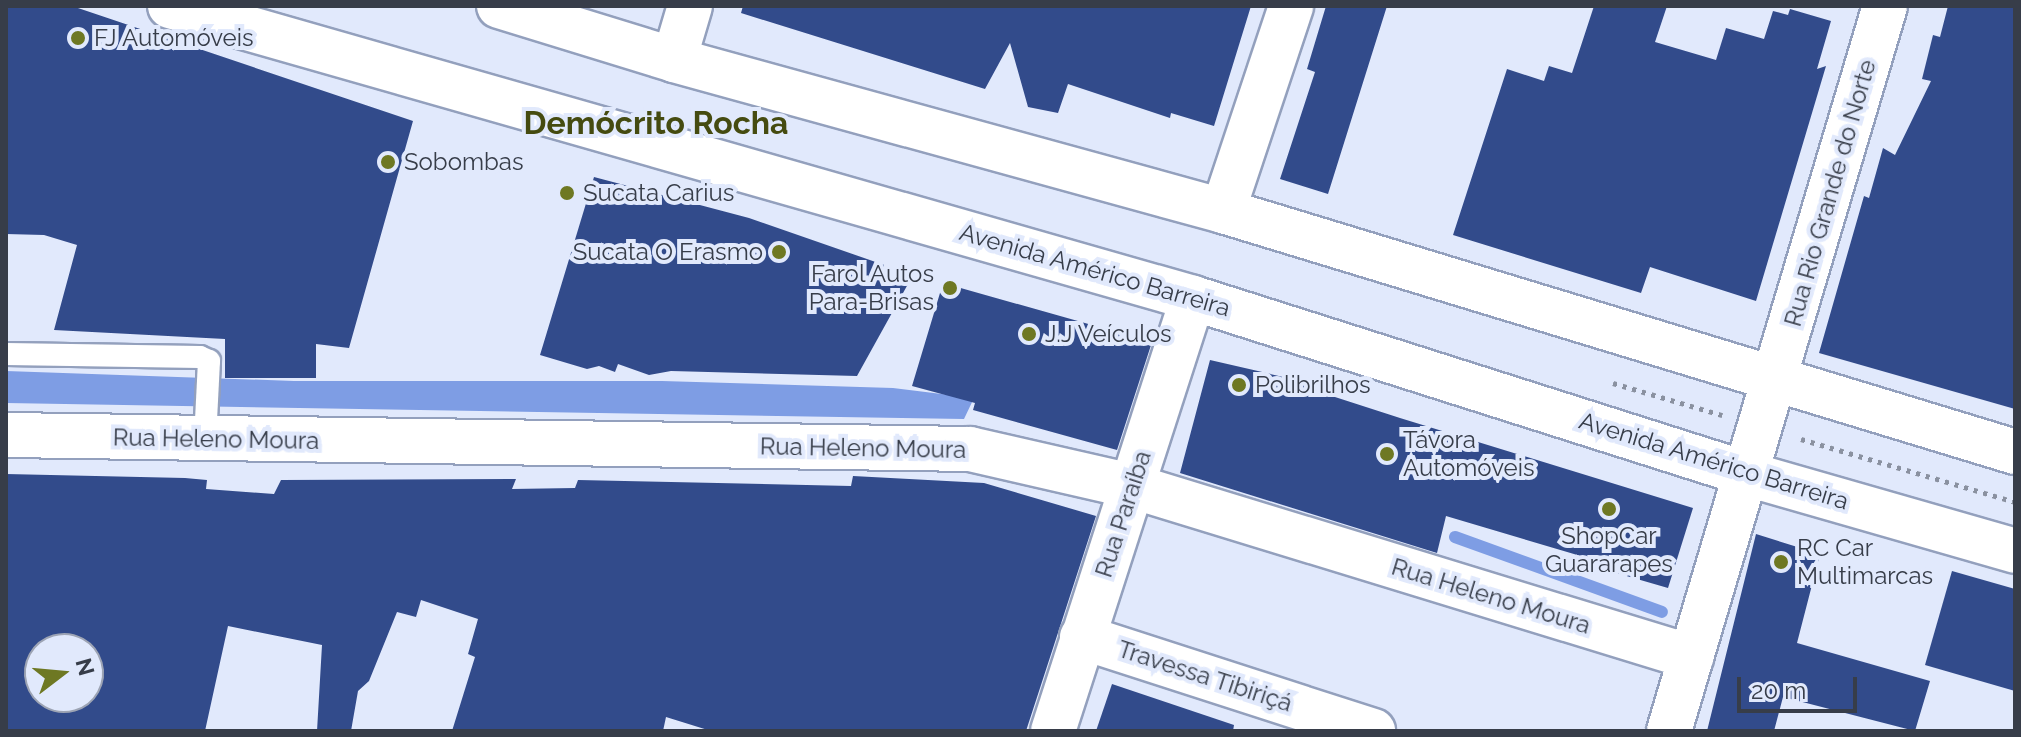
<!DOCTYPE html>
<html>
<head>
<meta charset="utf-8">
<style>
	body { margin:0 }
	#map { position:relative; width:2021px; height:737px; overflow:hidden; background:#e1e9fc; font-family:Raleway,sans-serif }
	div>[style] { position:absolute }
	.water>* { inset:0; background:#7e9de4 }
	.stream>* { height:12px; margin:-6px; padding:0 6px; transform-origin:6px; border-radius:6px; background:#7e9de4 }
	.building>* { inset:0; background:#324b8b }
	.path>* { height:5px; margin-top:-2.5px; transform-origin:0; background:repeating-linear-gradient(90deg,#8a91a0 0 4px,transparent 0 10px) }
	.roads { filter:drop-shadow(2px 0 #93a0bd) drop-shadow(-2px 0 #93a0bd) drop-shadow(0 2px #93a0bd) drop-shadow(0 -2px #93a0bd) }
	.lane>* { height:22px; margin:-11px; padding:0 11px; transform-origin:11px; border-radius:11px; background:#fff }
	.street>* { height:44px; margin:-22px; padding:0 22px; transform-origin:22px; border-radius:22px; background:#fff }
	.secondary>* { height:44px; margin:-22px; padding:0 22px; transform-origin:22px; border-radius:22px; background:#fff }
	.primary>* { height:44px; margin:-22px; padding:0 22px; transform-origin:22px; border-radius:22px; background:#fff }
	.dots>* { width:22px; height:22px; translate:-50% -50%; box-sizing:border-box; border:4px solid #e1e9fc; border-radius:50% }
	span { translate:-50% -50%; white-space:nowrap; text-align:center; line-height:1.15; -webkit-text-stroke:8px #e1e9fc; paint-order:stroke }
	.poi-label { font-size:24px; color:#373d49 }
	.left { translate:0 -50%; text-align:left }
	.right { translate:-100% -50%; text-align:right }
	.street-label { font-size:24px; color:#373d49 }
	.district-label { font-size:32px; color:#454b10; font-weight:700 }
	.frame { position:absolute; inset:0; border:8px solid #373d49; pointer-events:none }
	.north { position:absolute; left:24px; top:633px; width:80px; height:80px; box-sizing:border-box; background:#e1e9fc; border:2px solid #9da4b4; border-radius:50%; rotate:74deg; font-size:22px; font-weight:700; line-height:32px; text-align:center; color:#373d49 }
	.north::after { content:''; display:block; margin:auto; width:28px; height:36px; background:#6e7823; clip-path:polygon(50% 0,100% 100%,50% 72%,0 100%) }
	.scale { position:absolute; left:1737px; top:677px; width:120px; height:36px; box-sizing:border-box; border:4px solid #373d49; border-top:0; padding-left:10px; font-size:24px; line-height:28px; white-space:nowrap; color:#373d49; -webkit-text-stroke:6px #e1e9fc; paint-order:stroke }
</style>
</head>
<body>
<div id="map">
	<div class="water">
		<i style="clip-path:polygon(6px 371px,294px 381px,662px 381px,893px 388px,974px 398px,964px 419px,6px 403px)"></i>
	</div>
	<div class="stream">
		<i style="left:1455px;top:537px;width:220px;rotate:19.9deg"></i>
	</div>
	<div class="building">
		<i style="clip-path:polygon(6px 6px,72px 6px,413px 121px,349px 348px,316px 344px,316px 378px,225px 378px,225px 339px,54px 330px,77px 245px,44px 235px,6px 234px)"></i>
		<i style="clip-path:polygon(743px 6px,1251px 6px,1214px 126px,1171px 113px,1170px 118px,1068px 84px,1058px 113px,1028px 107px,1010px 43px,985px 89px,741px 13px)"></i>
		<i style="clip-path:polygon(1326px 6px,1387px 6px,1328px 194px,1280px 179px,1315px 72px,1307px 69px)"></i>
		<i style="clip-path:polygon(1594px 6px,1667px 6px,1655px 42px,1716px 60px,1726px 28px,1764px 39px,1773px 11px,1788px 15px,1790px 9px,1831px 21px,1817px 69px,1826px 66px,1756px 301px,1650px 267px,1641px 293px,1453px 235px,1507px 69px,1544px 81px,1549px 66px,1572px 73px)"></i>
		<i style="clip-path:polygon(1948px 6px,2015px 6px,2015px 409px,1819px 353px,1864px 196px,1869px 198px,1883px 148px,1895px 155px,1931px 81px,1922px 79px,1933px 35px,1940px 37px)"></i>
		<i style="clip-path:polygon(594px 177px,749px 218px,913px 275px,857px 376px,671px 371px,649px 375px,618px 364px,615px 372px,599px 366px,587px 369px,540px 355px)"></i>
		<i style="clip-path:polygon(943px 283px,1152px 342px,1117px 450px,973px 410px,975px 403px,912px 386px)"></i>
		<i style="clip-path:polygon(1210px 360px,1305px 382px,1304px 387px,1400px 418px,1693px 508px,1668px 588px,1599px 568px,1601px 562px,1446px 516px,1437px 553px,1180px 473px)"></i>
		<i style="clip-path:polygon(evenodd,6px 474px,185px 478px,207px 480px,206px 489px,274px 494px,281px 480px,516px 479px,512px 489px,575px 488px,578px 480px,851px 486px,853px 476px,984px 483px,1096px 516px,1026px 731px,711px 731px,666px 717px,663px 731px,452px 731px,475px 657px,468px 654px,478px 619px,421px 600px,416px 617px,397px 612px,369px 681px,358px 691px,351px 731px,317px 731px,322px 645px,228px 626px,205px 731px,6px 731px,6px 474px,40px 649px,88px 649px,88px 697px,40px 697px,40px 649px)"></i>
		<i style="clip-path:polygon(1756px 534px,1820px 554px,1797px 643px,1930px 681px,1915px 731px,1783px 697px,1774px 731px,1707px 731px)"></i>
		<i style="clip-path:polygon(1952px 571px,2015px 589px,2015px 691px,1925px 665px)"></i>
		<i style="clip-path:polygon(1112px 684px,1234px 725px,1233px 731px,1096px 731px)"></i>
	</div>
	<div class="path">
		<i style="left:1613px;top:383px;width:114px;rotate:16.4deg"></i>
		<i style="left:1801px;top:439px;width:223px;rotate:16.4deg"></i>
	</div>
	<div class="roads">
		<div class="lane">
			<i style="left:6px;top:354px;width:194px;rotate:0.9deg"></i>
			<i style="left:200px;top:357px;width:10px;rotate:24deg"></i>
			<i style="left:209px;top:361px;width:78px;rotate:92.9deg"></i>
		</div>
		<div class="street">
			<i style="left:1223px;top:211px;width:216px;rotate:-71.6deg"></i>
			<i style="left:6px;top:435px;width:964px;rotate:0.83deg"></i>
			<i style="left:970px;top:449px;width:166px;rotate:12.9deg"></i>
			<i style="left:1132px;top:486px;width:585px;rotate:17.01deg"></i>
			<i style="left:1082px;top:637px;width:306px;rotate:17.9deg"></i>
			<i style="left:1053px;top:731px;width:455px;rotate:-72.1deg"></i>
			<i style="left:1669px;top:731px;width:756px;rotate:-73.41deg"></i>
		</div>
		<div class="secondary">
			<i style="left:674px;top:60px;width:56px;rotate:-73.5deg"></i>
		</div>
		<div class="primary">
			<i style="left:170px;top:6px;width:1064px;rotate:15.93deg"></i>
			<i style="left:1193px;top:298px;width:581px;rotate:17.62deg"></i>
			<i style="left:1747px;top:474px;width:279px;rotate:16deg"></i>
			<i style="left:499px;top:6px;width:183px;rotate:17.1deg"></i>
			<i style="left:674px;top:60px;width:569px;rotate:15.38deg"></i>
			<i style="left:1223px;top:211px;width:828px;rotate:16.92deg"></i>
		</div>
	</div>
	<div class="dots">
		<i style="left:78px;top:38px;background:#6e7823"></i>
		<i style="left:388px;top:162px;background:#6e7823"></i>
		<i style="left:567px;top:193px;background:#6e7823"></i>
		<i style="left:779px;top:252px;background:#6e7823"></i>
		<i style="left:950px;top:288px;background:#6e7823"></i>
		<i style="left:1029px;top:334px;background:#6e7823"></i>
		<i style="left:1239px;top:385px;background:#6e7823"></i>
		<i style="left:1387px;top:454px;background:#6e7823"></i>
		<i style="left:1609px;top:509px;background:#6e7823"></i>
		<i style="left:1781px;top:562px;background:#6e7823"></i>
	</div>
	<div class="poi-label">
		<span class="left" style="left:94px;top:38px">FJ Automóveis</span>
		<span class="left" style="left:404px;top:162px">Sobombas</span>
		<span class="left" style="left:583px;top:193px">Sucata Carius</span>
		<span class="right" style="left:763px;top:252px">Sucata O Erasmo</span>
		<span class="right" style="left:934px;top:288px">Farol Autos<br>Para-Brisas</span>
		<span class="left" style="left:1045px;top:334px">J.J Veículos</span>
		<span class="left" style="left:1255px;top:385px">Polibrilhos</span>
		<span class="left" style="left:1403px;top:454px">Távora<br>Automóveis</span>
		<span style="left:1609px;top:550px">ShopCar<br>Guararapes</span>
		<span class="left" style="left:1797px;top:562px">RC Car<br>Multimarcas</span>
	</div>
	<div class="street-label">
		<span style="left:1830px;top:193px;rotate:-74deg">Rua Rio Grande do Norte</span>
		<span style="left:1095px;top:270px;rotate:16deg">Avenida Américo Barreira</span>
		<span style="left:216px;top:439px;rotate:1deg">Rua Heleno Moura</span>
		<span style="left:863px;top:448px;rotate:1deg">Rua Heleno Moura</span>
		<span style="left:1714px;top:461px;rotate:17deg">Avenida Américo Barreira</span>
		<span style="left:1123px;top:514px;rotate:-72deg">Rua Paraíba</span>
		<span style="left:1491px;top:596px;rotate:17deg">Rua Heleno Moura</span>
		<span style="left:1205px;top:676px;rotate:18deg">Travessa Tibiriçá</span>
	</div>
	<div class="district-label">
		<span style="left:656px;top:123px">Demócrito Rocha</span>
	</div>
	<div class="frame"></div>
	<div class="north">N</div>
	<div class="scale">20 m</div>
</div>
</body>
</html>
